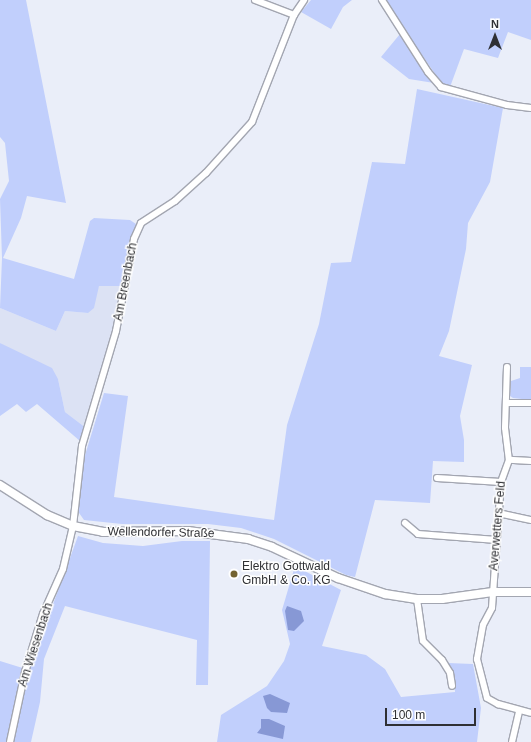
<!DOCTYPE html>
<html>
<head>
<meta charset="utf-8">
<style>
	body { margin:0 }
	#map { position:relative; width:531px; height:742px; overflow:hidden; background:#eaeef9; font-family:Helvetica,sans-serif }
	div>[style] { position:absolute }
	.built>* { inset:0; background:#dce2f4 }
	.green>* { inset:0; background:#c1cffc }
	.water>* { inset:0; background:#8798d5 }
	.roads { filter:drop-shadow(1px 0 #a3a6b1) drop-shadow(-1px 0 #a3a6b1) drop-shadow(0 1px #a3a6b1) drop-shadow(0 -1px #a3a6b1) }
	.street>* { height:6px; margin:-3px; padding:0 3px; transform-origin:3px; border-radius:3px; background:#fff }
	.secondary>* { height:8px; margin:-4px; padding:0 4px; transform-origin:4px; border-radius:4px; background:#fff }
	.dots>* { width:11px; height:11px; translate:-50% -50%; box-sizing:border-box; border:2px solid #fff; border-radius:50% }
	span { translate:-50% -50%; white-space:nowrap; text-align:center; line-height:1.15; -webkit-text-stroke:3px #fff; paint-order:stroke }
	.street-label { font-size:12px; color:#2f3034 }
	.poi-label { font-size:12px; color:#2f3034 }
	.left { translate:0 -50%; text-align:left }
	.north { position:absolute; left:475px; top:16px; width:40px; height:40px; -webkit-text-stroke:3px #fff; paint-order:stroke; rotate:0deg; font-size:11px; font-weight:700; line-height:16px; text-align:center; color:#2f3034 }
	.north::after { content:''; display:block; margin:auto; width:14px; height:18px; background:#2f3034; clip-path:polygon(50% 0,100% 100%,50% 72%,0 100%) }
	.scale { position:absolute; left:385px; top:708px; width:91px; height:18px; box-sizing:border-box; border:2px solid #2f3034; border-top:0; padding-left:5px; font-size:12px; line-height:14px; white-space:nowrap; color:#2f3034; -webkit-text-stroke:3px #fff; paint-order:stroke }
</style>
</head>
<body>
<div id="map">
	<div class="built">
		<i style="clip-path:polygon(99px 286px,123px 286px,112px 341px,86px 428px,65px 412px,58px 379px,0 343px,0 308px,56px 331px,65px 311px,88px 313px)"></i>
	</div>
	<div class="green">
		<i style="clip-path:polygon(0 0,26px 0,66px 203px,27px 196px,21px 218px,3px 258px,74px 279px,90px 221px,94px 218px,130px 220px,136px 224px,123px 286px,99px 286px,94px 308px,88px 313px,65px 311px,56px 331px,0 308px,2px 258px,0 199px,9px 181px,5px 143px,0 137px)"></i>
		<i style="clip-path:polygon(311px 0,352px 0,343px 7px,331px 29px,301px 12px)"></i>
		<i style="clip-path:polygon(384px 0,531px 0,531px 40px,508px 32px,498px 58px,464px 49px,450px 87px,442px 84px)"></i>
		<i style="clip-path:polygon(400px 34px,425px 73px,434px 83px,409px 79px,381px 57px)"></i>
		<i style="clip-path:polygon(417px 89px,503px 108px,490px 182px,468px 223px,466px 249px,449px 331px,439px 356px,472px 365px,460px 416px,464px 440px,464px 462px,433px 461px,430px 503px,375px 500px,355px 577px,346px 575px,274px 539px,241px 528px,208px 524px,122px 524px,84px 520px,77px 510px,82px 465px,104px 393px,128px 396px,114px 497px,274px 520px,287px 425px,319px 324px,331px 263px,351px 262px,372px 162px,405px 164px)"></i>
		<i style="clip-path:polygon(0 343px,52px 368px,58px 379px,65px 412px,86px 428px,80px 441px,37px 404px,26px 412px,17px 404px,0 416px)"></i>
		<i style="clip-path:polygon(520px 367px,531px 367px,531px 400px,513px 398px,510px 396px,511px 381px,520px 378px)"></i>
		<i style="clip-path:polygon(78px 536px,103px 543px,143px 546px,182px 541px,210px 541px,208px 685px,196px 685px,197px 640px,65px 606px,44px 659px,40px 702px,31px 742px,0 742px,0 661px,29px 670px)"></i>
		<i style="clip-path:polygon(295px 566px,341px 590px,322px 646px,366px 655px,385px 669px,401px 697px,455px 692px,454px 677px,448px 663px,473px 664px,481px 708px,477px 742px,217px 742px,221px 715px,267px 686px,284px 661px,290px 644px,282px 610px)"></i>
	</div>
	<div class="water">
		<i style="clip-path:polygon(287px 606px,301px 611px,304px 621px,294px 631px,288px 630px,285px 611px)"></i>
		<i style="clip-path:polygon(270px 694px,290px 703px,287px 713px,271px 712px,267px 708px,263px 696px)"></i>
		<i style="clip-path:polygon(261px 719px,269px 719px,285px 726px,283px 739px,257px 733px,261px 728px)"></i>
	</div>
	<div class="roads">
		<div class="street">
			<i style="left:255px;top:0;width:42px;rotate:21deg"></i>
			<i style="left:382px;top:0;width:85px;rotate:57.4deg"></i>
			<i style="left:428px;top:72px;width:20px;rotate:49deg"></i>
			<i style="left:441px;top:87px;width:68px;rotate:15.3deg"></i>
			<i style="left:507px;top:105px;width:24px;rotate:7deg"></i>
			<i style="left:507px;top:367px;width:61px;rotate:91.9deg"></i>
			<i style="left:505px;top:428px;width:32px;rotate:83deg"></i>
			<i style="left:506px;top:403px;width:25px"></i>
			<i style="left:531px;top:461px;width:22px;rotate:-177deg"></i>
			<i style="left:509px;top:460px;width:23px;rotate:110deg"></i>
			<i style="left:501px;top:482px;width:126px;rotate:94.1deg"></i>
			<i style="left:492px;top:608px;width:19px;rotate:118deg"></i>
			<i style="left:483px;top:625px;width:35px;rotate:100deg"></i>
			<i style="left:477px;top:659px;width:40px;rotate:75.6deg"></i>
			<i style="left:487px;top:698px;width:13px;rotate:29deg"></i>
			<i style="left:498px;top:704px;width:34px;rotate:15deg"></i>
			<i style="left:437px;top:478px;width:64px;rotate:3.6deg"></i>
			<i style="left:498px;top:513px;width:34px;rotate:12deg"></i>
			<i style="left:405px;top:523px;width:17px;rotate:40deg"></i>
			<i style="left:418px;top:534px;width:79px;rotate:4.3deg"></i>
			<i style="left:417px;top:599px;width:42px;rotate:81.9deg"></i>
			<i style="left:423px;top:641px;width:27px;rotate:45deg"></i>
			<i style="left:442px;top:660px;width:15px;rotate:58deg"></i>
			<i style="left:450px;top:673px;width:13px;rotate:81deg"></i>
			<i style="left:10px;top:742px;width:72px;rotate:-77.9deg"></i>
			<i style="left:25px;top:672px;width:61px;rotate:-72.8deg"></i>
			<i style="left:43px;top:614px;width:49px;rotate:-66deg"></i>
			<i style="left:63px;top:569px;width:44px;rotate:-76.9deg"></i>
			<i style="left:73px;top:526px;width:81px;rotate:-83.6deg"></i>
			<i style="left:82px;top:446px;width:120px;rotate:-73.5deg"></i>
			<i style="left:116px;top:331px;width:94px;rotate:-78.9deg"></i>
			<i style="left:134px;top:239px;width:17px;rotate:-66deg"></i>
			<i style="left:141px;top:223px;width:40px;rotate:-32.9deg"></i>
			<i style="left:175px;top:201px;width:42px;rotate:-42.1deg"></i>
			<i style="left:206px;top:173px;width:69px;rotate:-48deg"></i>
			<i style="left:252px;top:122px;width:115px;rotate:-68.6deg"></i>
			<i style="left:294px;top:15px;width:18px;rotate:-56deg"></i>
			<i style="left:512px;top:742px;width:32px;rotate:-77deg"></i>
		</div>
		<div class="secondary">
			<i style="left:0;top:485px;width:56px;rotate:32.6deg"></i>
			<i style="left:47px;top:515px;width:28px;rotate:23deg"></i>
			<i style="left:73px;top:526px;width:31px;rotate:11deg"></i>
			<i style="left:103px;top:532px;width:85px;rotate:-0.7deg"></i>
			<i style="left:188px;top:531px;width:61px;rotate:7.6deg"></i>
			<i style="left:248px;top:539px;width:25px;rotate:18deg"></i>
			<i style="left:272px;top:547px;width:73px;rotate:25.2deg"></i>
			<i style="left:338px;top:578px;width:50px;rotate:18.8deg"></i>
			<i style="left:385px;top:594px;width:32px;rotate:9deg"></i>
			<i style="left:417px;top:599px;width:25px"></i>
			<i style="left:442px;top:599px;width:51px;rotate:-7.8deg"></i>
			<i style="left:493px;top:592px;width:38px"></i>
		</div>
	</div>
	<div class="dots">
		<i style="left:234px;top:574px;background:#756432"></i>
	</div>
	<div class="street-label">
		<span style="left:126px;top:282px;rotate:-79deg">Am Breenbach</span>
		<span style="left:498px;top:526px;rotate:-85deg">Averwetters Feld</span>
		<span style="left:161px;top:533px;rotate:1deg">Wellendorfer Straße</span>
		<span style="left:36px;top:645px;rotate:-72deg">Am Wiesenbach</span>
	</div>
	<div class="poi-label">
		<span class="left" style="left:242px;top:574px">Elektro Gottwald<br>GmbH &amp; Co. KG</span>
	</div>
	<div class="north">N</div>
	<div class="scale">100 m</div>
</div>
</body>
</html>
